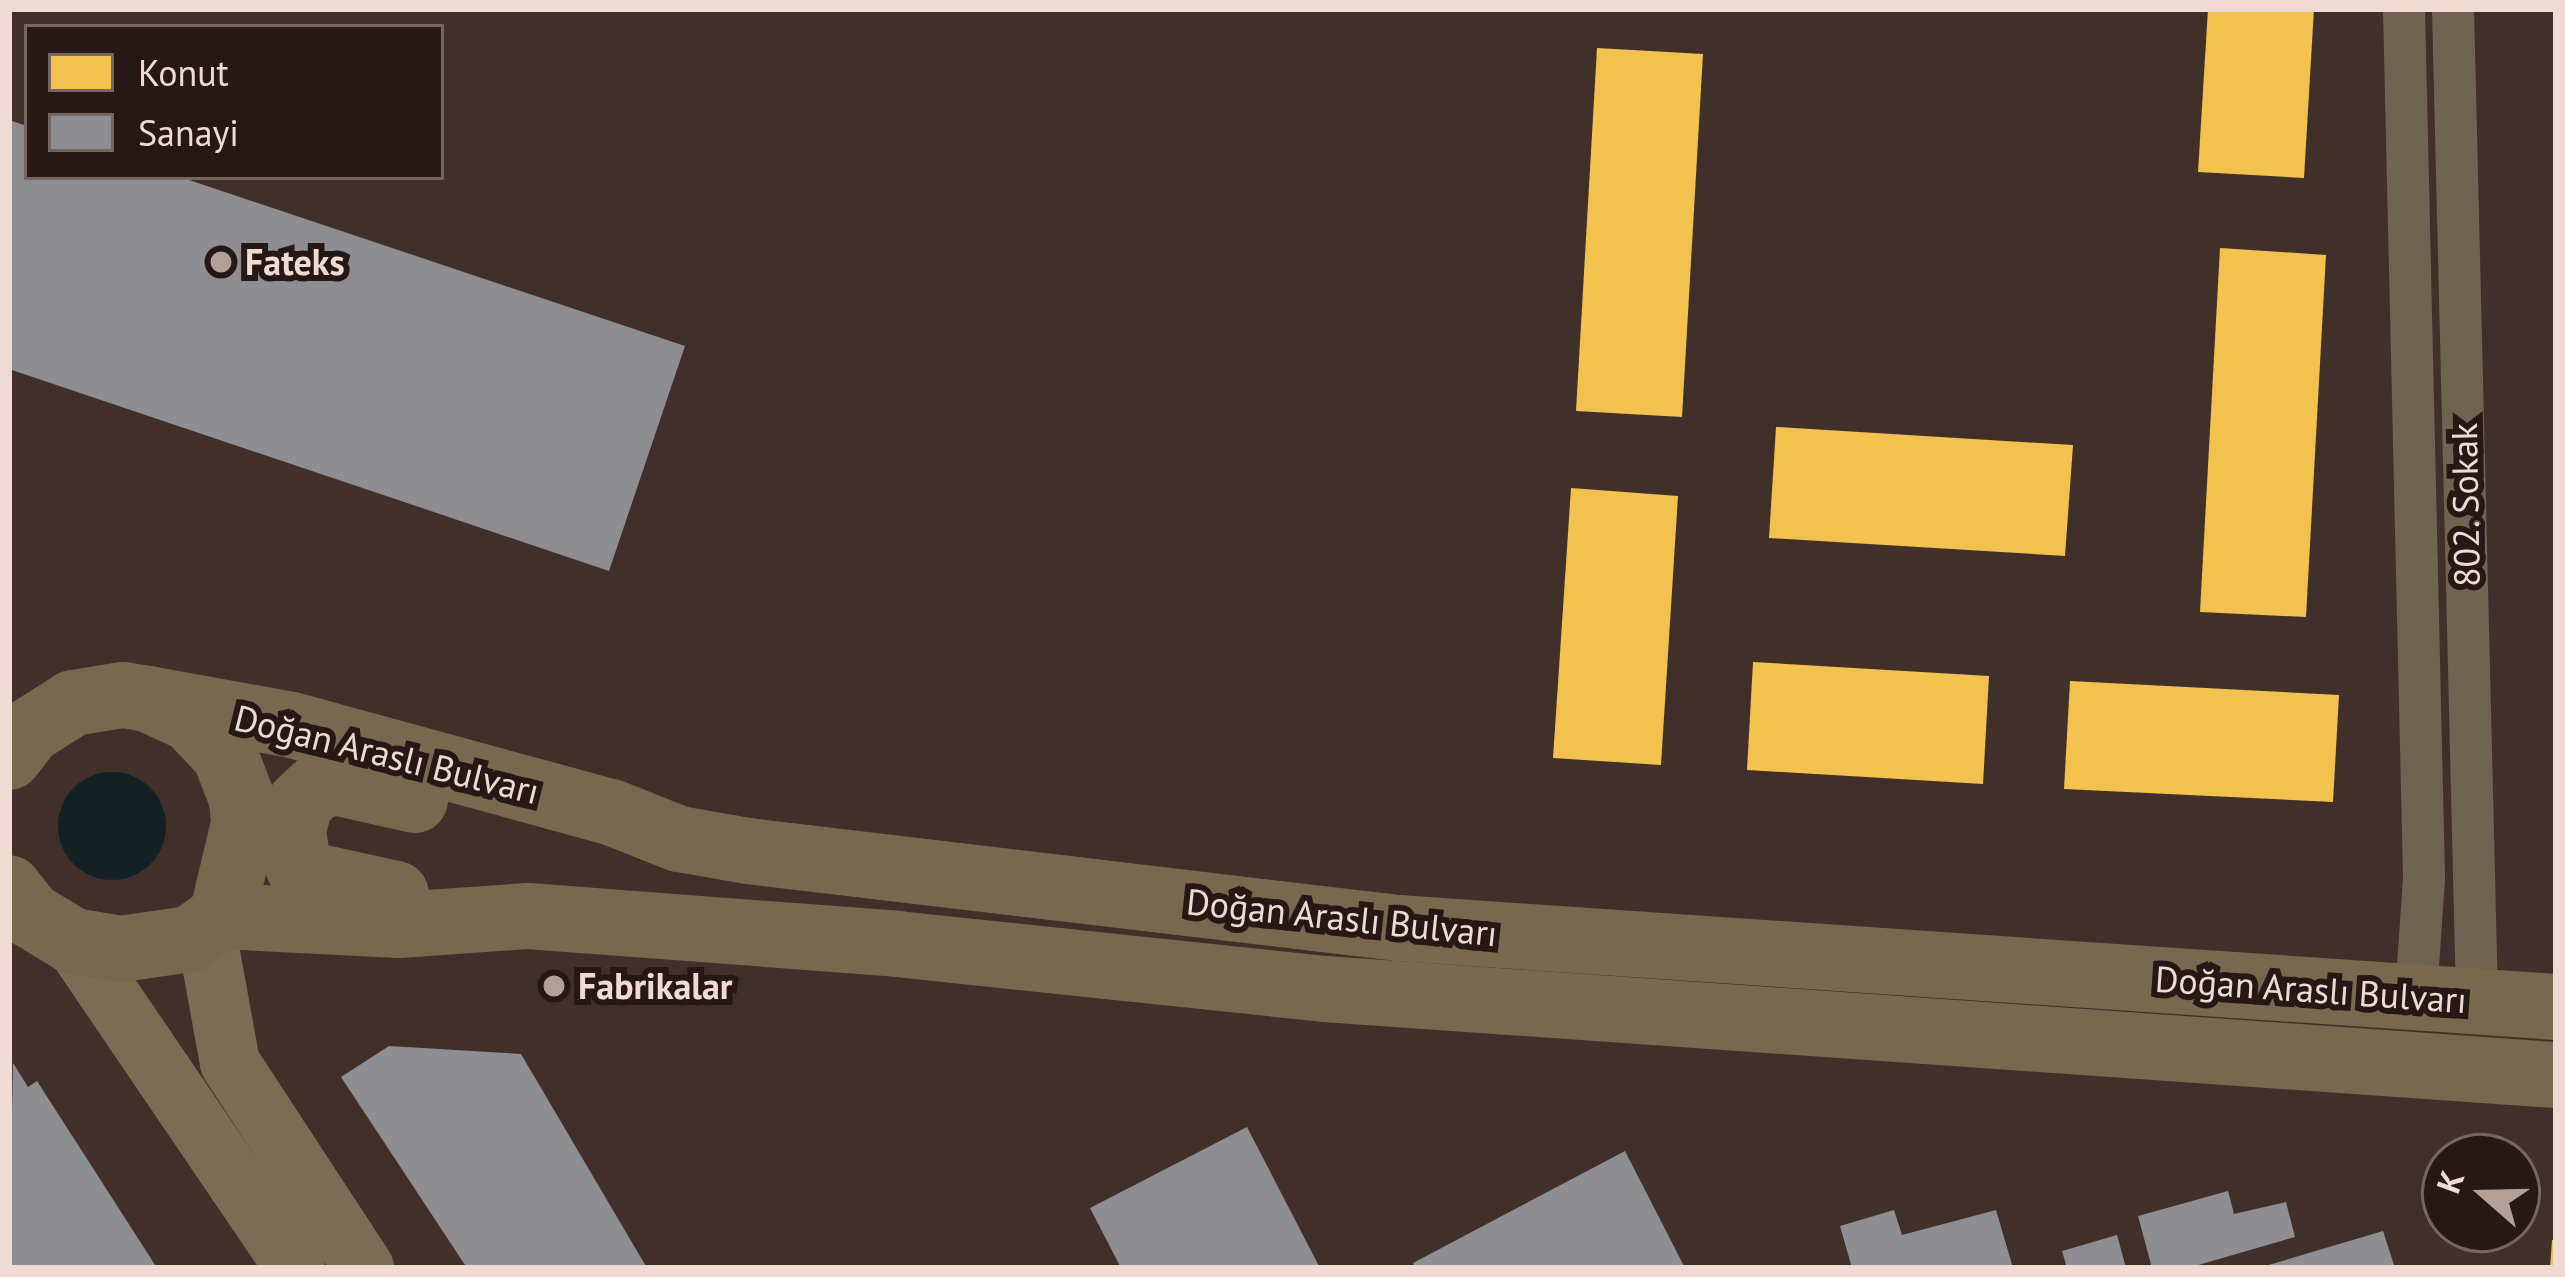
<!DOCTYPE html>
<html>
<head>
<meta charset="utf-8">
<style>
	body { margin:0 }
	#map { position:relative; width:2565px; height:1277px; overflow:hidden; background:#41302a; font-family:"PT Sans",sans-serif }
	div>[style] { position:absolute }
	.water>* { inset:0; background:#132125 }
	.round { border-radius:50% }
	.homes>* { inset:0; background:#f2c14e }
	.industry>* { inset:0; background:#8d8d92 }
	.minor>* { height:42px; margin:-21px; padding:0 21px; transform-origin:21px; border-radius:21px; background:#6f6351 }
	.secondary>* { height:60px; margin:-30px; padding:0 30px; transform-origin:30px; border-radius:30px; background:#7b6c55 }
	.primary>* { height:66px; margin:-33px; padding:0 33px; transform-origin:33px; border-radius:33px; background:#78684f }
	.dots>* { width:33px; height:33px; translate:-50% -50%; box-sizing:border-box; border:6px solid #261814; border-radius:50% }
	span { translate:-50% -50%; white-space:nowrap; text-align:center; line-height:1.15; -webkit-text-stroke:12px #261814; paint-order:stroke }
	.poi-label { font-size:36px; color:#efdbd4; font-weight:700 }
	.left { translate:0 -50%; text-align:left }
	.street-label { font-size:36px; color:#efdbd4 }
	.frame { position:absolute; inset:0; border:12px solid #efdbd4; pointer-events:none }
	.legend { position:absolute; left:24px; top:24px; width:420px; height:156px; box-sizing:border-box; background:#261814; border:3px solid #766661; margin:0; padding:15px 21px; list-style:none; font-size:36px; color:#efdbd4 }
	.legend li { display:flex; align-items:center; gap:24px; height:60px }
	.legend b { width:60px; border:3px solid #766661 }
	.north { position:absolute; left:2421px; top:1133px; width:120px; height:120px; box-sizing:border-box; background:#261814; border:3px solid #766661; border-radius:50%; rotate:290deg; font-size:33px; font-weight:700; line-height:48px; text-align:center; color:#efdbd4 }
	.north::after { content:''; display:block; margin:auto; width:42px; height:54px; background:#b29f98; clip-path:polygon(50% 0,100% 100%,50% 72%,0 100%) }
</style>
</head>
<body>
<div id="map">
	<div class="water">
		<i class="round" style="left:58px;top:772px;width:108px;height:108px"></i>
	</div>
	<div class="homes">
		<i style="clip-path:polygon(2208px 9px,2314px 9px,2304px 178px,2198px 172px)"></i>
		<i style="clip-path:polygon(1597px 48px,1703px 54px,1682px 417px,1576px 411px)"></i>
		<i style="clip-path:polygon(2220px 248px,2326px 255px,2306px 617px,2200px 612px)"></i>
		<i style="clip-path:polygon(1776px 427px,2073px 445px,2065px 556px,1769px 538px)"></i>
		<i style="clip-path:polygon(1571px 488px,1678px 496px,1661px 765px,1553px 758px)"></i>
		<i style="clip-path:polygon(1753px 662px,1989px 676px,1983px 784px,1747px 770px)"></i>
		<i style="clip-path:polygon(2070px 681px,2339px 695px,2333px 802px,2064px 789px)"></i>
		<i style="clip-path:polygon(2552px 1240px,2556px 1241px,2556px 1268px,2550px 1268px)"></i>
	</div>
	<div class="industry">
		<i style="clip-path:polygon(9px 120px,27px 126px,27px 177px,180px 177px,685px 346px,609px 571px,9px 369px)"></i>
		<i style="clip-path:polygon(389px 1046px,521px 1054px,647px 1268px,467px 1268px,341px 1077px)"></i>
		<i style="clip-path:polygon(13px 1063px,28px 1087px,37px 1081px,157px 1268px,9px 1268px)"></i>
		<i style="clip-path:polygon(1247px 1127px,1320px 1268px,1121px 1268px,1090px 1208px)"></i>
		<i style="clip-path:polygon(1625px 1151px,1685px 1268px,1415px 1268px,1413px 1263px)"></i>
		<i style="clip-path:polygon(2228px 1191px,2234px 1214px,2286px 1202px,2295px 1237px,2188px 1268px,2152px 1268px,2138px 1216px)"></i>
		<i style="clip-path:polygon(1894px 1210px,1902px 1235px,1996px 1210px,2013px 1268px,1852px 1268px,1840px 1226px)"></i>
		<i style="clip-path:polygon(2383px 1231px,2395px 1268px,2262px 1268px,2262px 1267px)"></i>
		<i style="clip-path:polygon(2117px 1235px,2126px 1268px,2067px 1268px,2062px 1251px)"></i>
	</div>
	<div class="minor">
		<i style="left:2404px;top:9px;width:869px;rotate:88.68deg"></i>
		<i style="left:2424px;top:878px;width:118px;rotate:93.9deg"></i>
		<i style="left:2453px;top:9px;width:992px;rotate:88.61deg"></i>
	</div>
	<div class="secondary">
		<i style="left:206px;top:931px;width:134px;rotate:79.7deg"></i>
		<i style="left:230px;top:1063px;width:245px;rotate:56.8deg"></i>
		<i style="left:73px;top:941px;width:395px;rotate:55.8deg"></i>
	</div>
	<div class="primary">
		<i style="left:148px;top:699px;width:146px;rotate:10.2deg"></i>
		<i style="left:292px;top:725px;width:331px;rotate:15.3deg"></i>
		<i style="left:611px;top:812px;width:73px;rotate:21.7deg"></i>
		<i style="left:679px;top:839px;width:70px;rotate:9.9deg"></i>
		<i style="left:748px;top:851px;width:655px;rotate:6.76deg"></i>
		<i style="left:1398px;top:928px;width:1161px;rotate:3.9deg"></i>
		<i style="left:9px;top:757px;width:33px;rotate:-52deg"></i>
		<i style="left:29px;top:731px;width:52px;rotate:-32.5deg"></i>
		<i style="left:73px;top:703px;width:51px;rotate:-9.1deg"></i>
		<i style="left:123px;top:695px;width:25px;rotate:9deg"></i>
		<i style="left:148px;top:699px;width:47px;rotate:24.9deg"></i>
		<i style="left:191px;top:719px;width:50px;rotate:46.6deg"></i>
		<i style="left:225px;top:755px;width:47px;rotate:68.9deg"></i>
		<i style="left:242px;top:799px;width:25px;rotate:85deg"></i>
		<i style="left:244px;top:824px;width:95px;rotate:103.4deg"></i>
		<i style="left:222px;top:916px;width:39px;rotate:144deg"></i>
		<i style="left:190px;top:939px;width:70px;rotate:171.8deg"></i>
		<i style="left:121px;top:949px;width:49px;rotate:-170.5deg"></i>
		<i style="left:73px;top:941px;width:50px;rotate:-148.8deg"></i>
		<i style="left:30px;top:915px;width:34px;rotate:-128deg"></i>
		<i style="left:396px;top:894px;width:84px;rotate:-167.6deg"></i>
		<i style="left:314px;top:876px;width:19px;rotate:-148deg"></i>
		<i style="left:298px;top:866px;width:36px;rotate:-98deg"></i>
		<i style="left:293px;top:830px;width:28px;rotate:-75deg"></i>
		<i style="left:300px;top:803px;width:22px;rotate:-43deg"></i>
		<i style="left:316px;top:788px;width:20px;rotate:-18deg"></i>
		<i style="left:335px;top:782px;width:82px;rotate:12.7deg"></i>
		<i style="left:222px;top:916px;width:177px;rotate:2.9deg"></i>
		<i style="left:399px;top:925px;width:129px;rotate:-4deg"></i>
		<i style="left:528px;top:916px;width:370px;rotate:4.3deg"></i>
		<i style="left:897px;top:944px;width:430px;rotate:6deg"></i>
		<i style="left:1325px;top:989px;width:1234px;rotate:4deg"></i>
	</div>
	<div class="dots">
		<i style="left:221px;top:262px;background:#b29f98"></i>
		<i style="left:554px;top:986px;background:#b29f98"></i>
	</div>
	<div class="poi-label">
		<span class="left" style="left:245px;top:262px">Fateks</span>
		<span class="left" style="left:578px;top:986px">Fabrikalar</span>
	</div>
	<div class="street-label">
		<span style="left:2465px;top:505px;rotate:-91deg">802. Sokak</span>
		<span style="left:387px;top:754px;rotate:14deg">Doğan Araslı Bulvarı</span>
		<span style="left:1342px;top:917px;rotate:6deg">Doğan Araslı Bulvarı</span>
		<span style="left:2311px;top:989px;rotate:4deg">Doğan Araslı Bulvarı</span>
	</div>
	<div class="frame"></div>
	<ul class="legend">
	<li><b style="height:33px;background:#f2c14e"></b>Konut</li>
	<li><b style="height:33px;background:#8d8d92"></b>Sanayi</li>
	</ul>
	<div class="north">K</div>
</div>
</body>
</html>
